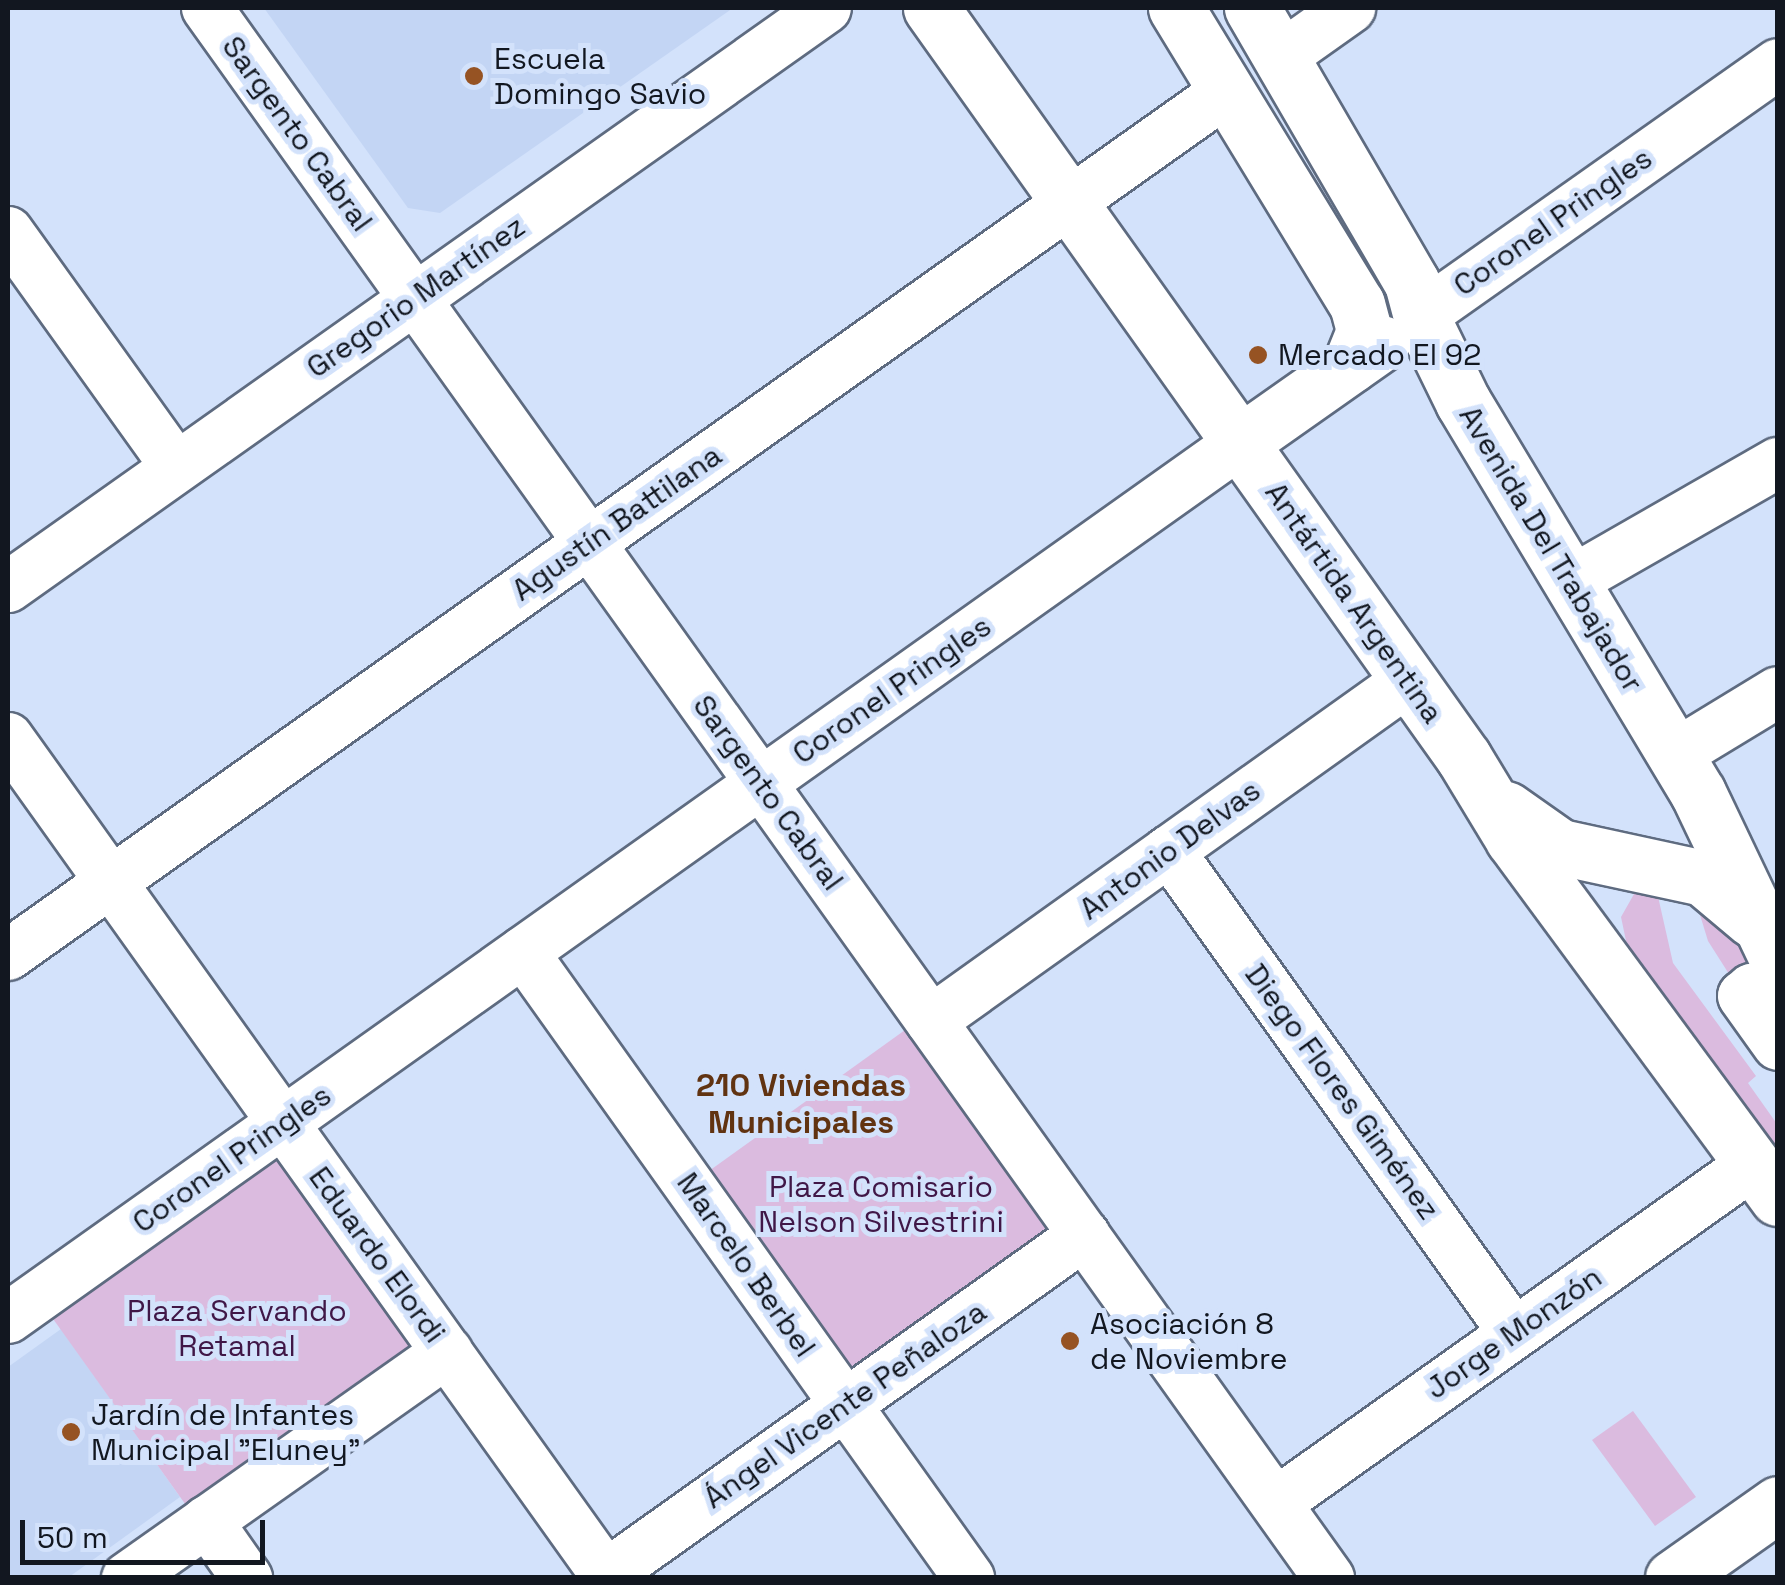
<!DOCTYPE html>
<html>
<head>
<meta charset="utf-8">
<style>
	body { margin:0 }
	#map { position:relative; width:1785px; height:1585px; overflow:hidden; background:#d3e2fb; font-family:"Space Grotesk",sans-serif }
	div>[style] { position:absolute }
	.built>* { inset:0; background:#c3d5f4 }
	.green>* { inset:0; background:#dbbbdf }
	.roads { filter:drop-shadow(2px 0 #5e6b80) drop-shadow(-2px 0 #5e6b80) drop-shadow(0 2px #5e6b80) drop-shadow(0 -2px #5e6b80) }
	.minor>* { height:50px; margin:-25px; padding:0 25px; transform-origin:25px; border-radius:25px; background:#fff }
	.major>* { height:55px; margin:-27.5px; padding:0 27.5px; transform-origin:27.5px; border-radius:27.5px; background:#fff }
	.dots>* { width:28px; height:28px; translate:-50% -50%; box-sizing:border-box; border:5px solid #d3e2fb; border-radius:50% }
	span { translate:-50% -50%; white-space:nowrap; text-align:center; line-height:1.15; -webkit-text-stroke:10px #d3e2fb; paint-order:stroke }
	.poi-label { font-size:30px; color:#121720 }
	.left { translate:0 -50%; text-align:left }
	.street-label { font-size:30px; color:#121720 }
	.park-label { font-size:30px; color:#401747 }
	.neighbourhood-label { font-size:32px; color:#613311; font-weight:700 }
	.frame { position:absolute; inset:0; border:10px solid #121720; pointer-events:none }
	.scale { position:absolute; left:20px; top:1520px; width:245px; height:45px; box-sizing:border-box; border:5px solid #121720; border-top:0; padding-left:12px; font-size:30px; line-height:35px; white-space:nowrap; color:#121720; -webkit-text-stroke:8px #d3e2fb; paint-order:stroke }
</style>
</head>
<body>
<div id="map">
	<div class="built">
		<i style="clip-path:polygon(264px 8px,733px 8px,440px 213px,408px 208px)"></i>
		<i style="clip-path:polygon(61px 1329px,180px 1497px,69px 1577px,8px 1577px,8px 1367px)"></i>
	</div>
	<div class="green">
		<i style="clip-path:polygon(1638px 887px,1657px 892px,1673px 963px,1756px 1076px,1748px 1083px,1777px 1124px,1777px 1171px,1629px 955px,1621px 917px)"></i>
		<i style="clip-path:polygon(1693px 892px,1722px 908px,1751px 963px,1743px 996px,1708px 941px)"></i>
		<i style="clip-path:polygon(912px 1025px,1043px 1209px,1050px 1232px,853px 1373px,702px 1176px)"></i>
		<i style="clip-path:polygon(262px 1156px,280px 1158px,409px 1332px,414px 1350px,193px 1515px,46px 1309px)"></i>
		<i style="clip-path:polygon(1633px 1411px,1696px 1497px,1655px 1526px,1592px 1440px)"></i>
	</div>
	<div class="roads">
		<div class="minor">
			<i style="left:207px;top:8px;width:1930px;rotate:54.45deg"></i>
			<i style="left:1281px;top:57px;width:85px;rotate:-35.4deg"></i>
			<i style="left:8px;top:232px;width:289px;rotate:54.4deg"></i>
			<i style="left:1421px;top:316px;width:437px;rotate:-35.2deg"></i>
			<i style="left:1570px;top:582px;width:240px;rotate:-29.8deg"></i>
			<i style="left:8px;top:587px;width:1002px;rotate:-35.29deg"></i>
			<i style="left:8px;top:738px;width:1032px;rotate:54.46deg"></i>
			<i style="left:1676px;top:754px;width:119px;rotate:-31.3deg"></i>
			<i style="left:1169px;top:851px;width:593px;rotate:54.41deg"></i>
			<i style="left:523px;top:952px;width:769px;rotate:54.53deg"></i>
			<i style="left:8px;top:955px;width:1494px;rotate:-35.33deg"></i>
			<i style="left:931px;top:1021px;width:587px;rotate:-35.5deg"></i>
			<i style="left:1778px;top:1024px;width:44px;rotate:-126.6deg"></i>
			<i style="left:1752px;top:989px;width:11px;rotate:142deg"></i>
			<i style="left:1743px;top:996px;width:60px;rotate:54.5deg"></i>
			<i style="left:8px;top:1318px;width:1513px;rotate:-35.39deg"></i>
			<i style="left:1276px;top:1503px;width:585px;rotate:-35.4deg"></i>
			<i style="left:207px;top:1521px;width:70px;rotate:54.9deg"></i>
			<i style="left:606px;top:1575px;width:587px;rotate:-35.42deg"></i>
			<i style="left:127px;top:1578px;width:392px;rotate:-35.2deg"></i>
		</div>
		<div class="major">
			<i style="left:931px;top:8px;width:920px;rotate:54.6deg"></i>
			<i style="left:1464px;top:758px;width:95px;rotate:58.8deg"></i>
			<i style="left:1513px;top:839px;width:446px;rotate:53.6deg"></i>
			<i style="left:1176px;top:8px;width:347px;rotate:58.6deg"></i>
			<i style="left:1357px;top:304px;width:28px;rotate:75deg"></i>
			<i style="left:1364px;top:331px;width:37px;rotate:112deg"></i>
			<i style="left:1252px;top:8px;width:318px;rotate:59.8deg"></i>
			<i style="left:1412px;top:283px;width:34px;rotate:75deg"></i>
			<i style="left:1421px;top:316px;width:96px;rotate:64deg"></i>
			<i style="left:1463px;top:402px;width:456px;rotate:59deg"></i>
			<i style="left:1698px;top:793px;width:186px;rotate:64.5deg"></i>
			<i style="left:1241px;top:442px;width:172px;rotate:-35.1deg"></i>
			<i style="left:1506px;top:809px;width:66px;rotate:35.1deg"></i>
			<i style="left:1560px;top:847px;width:146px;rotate:12.2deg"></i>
			<i style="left:1703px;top:878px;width:64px;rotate:39.9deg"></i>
			<i style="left:1673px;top:1578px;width:128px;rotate:-35.2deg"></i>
		</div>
	</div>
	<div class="dots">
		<i style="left:474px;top:76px;background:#965323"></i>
		<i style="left:1258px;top:355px;background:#965323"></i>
		<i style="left:1070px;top:1341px;background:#965323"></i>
		<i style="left:71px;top:1432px;background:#965323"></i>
	</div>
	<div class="poi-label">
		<span class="left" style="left:494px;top:76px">Escuela<br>Domingo Savio</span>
		<span class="left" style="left:1278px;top:355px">Mercado El 92</span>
		<span class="left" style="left:1090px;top:1341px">Asociación 8<br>de Noviembre</span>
		<span class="left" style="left:91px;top:1432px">Jardín de Infantes<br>Municipal "Eluney"</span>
	</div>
	<div class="street-label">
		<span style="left:297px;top:134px;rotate:54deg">Sargento Cabral</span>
		<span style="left:1553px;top:222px;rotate:-35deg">Coronel Pringles</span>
		<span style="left:416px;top:297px;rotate:-35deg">Gregorio Martínez</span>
		<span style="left:617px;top:523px;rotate:-35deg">Agustín Battilana</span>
		<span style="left:1551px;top:549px;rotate:59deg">Avenida Del Trabajador</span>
		<span style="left:1354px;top:603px;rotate:55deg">Antártida Argentina</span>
		<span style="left:892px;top:690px;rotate:-35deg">Coronel Pringles</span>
		<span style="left:768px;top:793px;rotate:54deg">Sargento Cabral</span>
		<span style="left:1170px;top:850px;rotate:-36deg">Antonio Delvas</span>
		<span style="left:1342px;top:1092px;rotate:54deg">Diego Flores Giménez</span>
		<span style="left:232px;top:1159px;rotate:-35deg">Coronel Pringles</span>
		<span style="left:377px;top:1255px;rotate:54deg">Eduardo Elordi</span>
		<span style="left:746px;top:1265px;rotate:55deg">Marcelo Berbel</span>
		<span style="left:1514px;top:1333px;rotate:-35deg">Jorge Monzón</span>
		<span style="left:845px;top:1405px;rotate:-35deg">Ángel Vicente Peñaloza</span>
	</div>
	<div class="park-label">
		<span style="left:881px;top:1204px">Plaza Comisario<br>Nelson Silvestrini</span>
		<span style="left:237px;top:1328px">Plaza Servando<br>Retamal</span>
	</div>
	<div class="neighbourhood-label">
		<span style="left:801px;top:1104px">210 Viviendas<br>Municipales</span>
	</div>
	<div class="frame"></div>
	<div class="scale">50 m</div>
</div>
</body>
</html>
